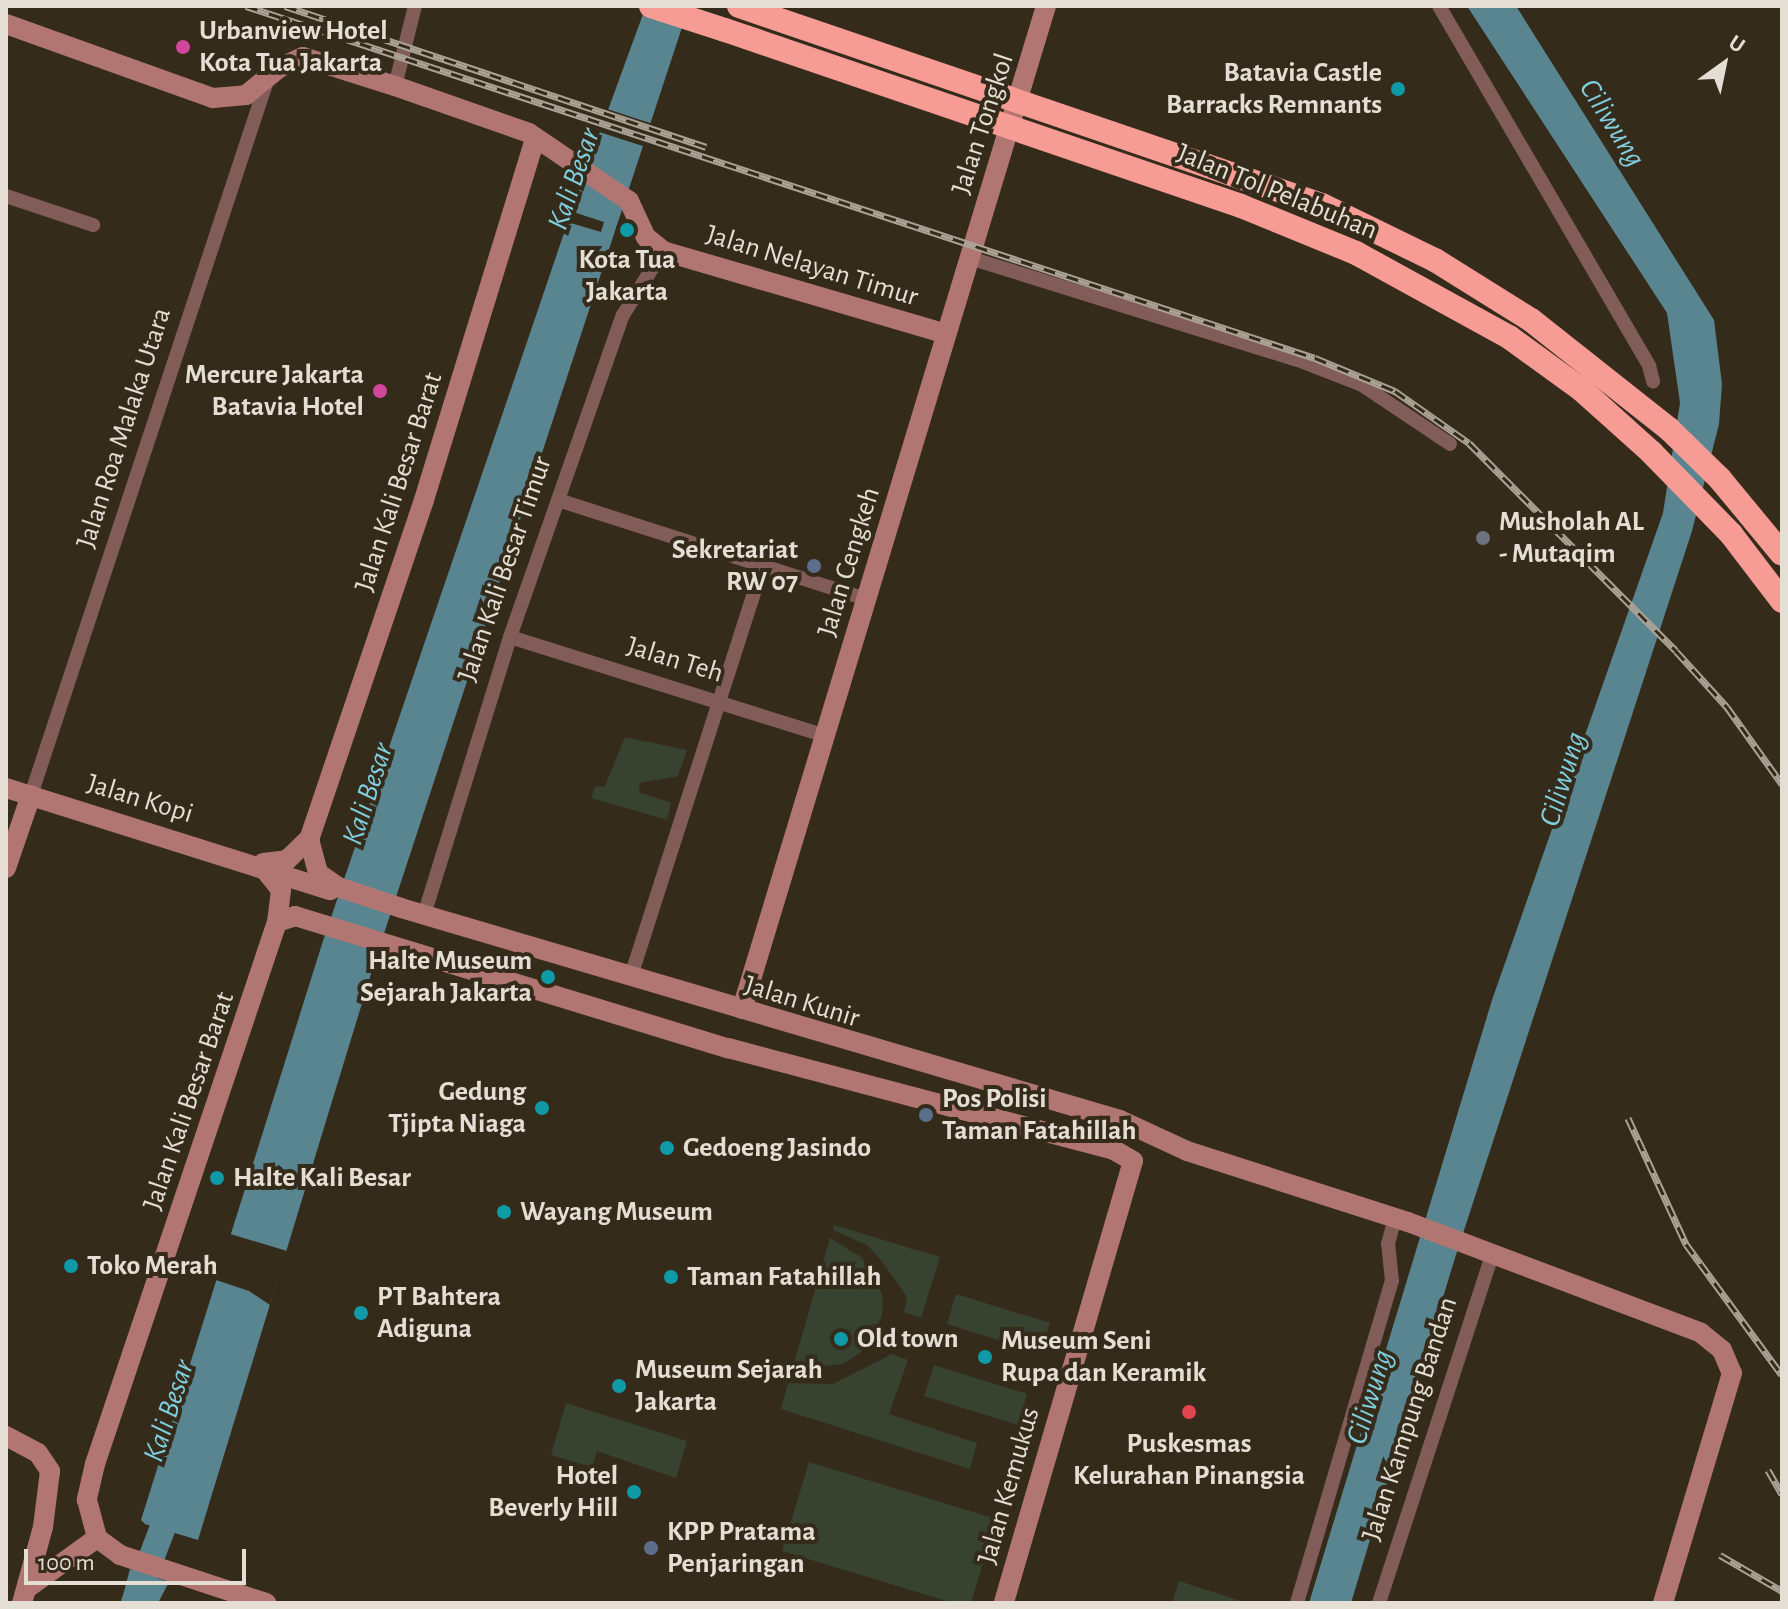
<!DOCTYPE html>
<html>
<head>
<meta charset="utf-8">
<style>
	body { margin:0 }
	#map { position:relative; width:1788px; height:1609px; overflow:hidden; background:#352b1a; font-family:"Alegreya Sans",sans-serif }
	div>[style] { position:absolute }
	.green>* { inset:0; background:#374231 }
	.water>* { inset:0; background:#598590 }
	.pier>* { inset:0; background:#352b1a }
	.river>* { height:26px; margin:-13px; padding:0 13px; transform-origin:13px; border-radius:13px; background:#598590 }
	.street>* { height:14px; margin:-7px; padding:0 7px; transform-origin:7px; border-radius:7px; background:#825c59 }
	.secondary>* { height:20px; margin:-10px; padding:0 10px; transform-origin:10px; border-radius:10px; background:#b17672 }
	.highway>* { height:24px; margin:-12px; padding:0 12px; transform-origin:12px; border-radius:12px; background:#f79b95 }
	.rail>* { height:7px; margin-top:-3.5px; transform-origin:0; background:repeating-linear-gradient(90deg,#352b1a 0 12px,#aaa396 0 24px); box-sizing:border-box; border-block:2px solid #aaa396 }
	.highway-bridge>* { height:24px; margin:-12px; padding:0 12px; transform-origin:12px; border-radius:12px; background:#f79b95 }
	.dots>* { width:22px; height:22px; translate:-50% -50%; box-sizing:border-box; border:4px solid #352b1a; border-radius:50% }
	span { translate:-50% -50%; white-space:nowrap; text-align:center; line-height:1.15; -webkit-text-stroke:8px #352b1a; paint-order:stroke }
	.poi-label { font-size:28px; color:#e4ded4; font-weight:700 }
	.left { translate:0 -50%; text-align:left }
	.right { translate:-100% -50%; text-align:right }
	.street-label { font-size:28px; color:#e4ded4 }
	.water-label { font-size:30px; color:#80cfe0; font-style:italic }
	.frame { position:absolute; inset:0; border:8px solid #e4ded4; pointer-events:none }
	.north { position:absolute; left:1684px; top:24px; width:80px; height:80px; -webkit-text-stroke:6px #352b1a; paint-order:stroke; rotate:33deg; font-size:22px; font-weight:700; line-height:32px; text-align:center; color:#e4ded4 }
	.north::after { content:''; display:block; margin:auto; width:28px; height:36px; background:#e4ded4; clip-path:polygon(50% 0,100% 100%,50% 72%,0 100%) }
	.scale { position:absolute; left:24px; top:1549px; width:222px; height:36px; box-sizing:border-box; border:4px solid #e4ded4; border-top:0; padding-left:10px; font-size:24px; line-height:28px; white-space:nowrap; color:#e4ded4; -webkit-text-stroke:6px #352b1a; paint-order:stroke }
</style>
</head>
<body>
<div id="map">
	<div class="green">
		<i style="clip-path:polygon(625px 737px,687px 750px,678px 776px,640px 783px,639px 792px,671px 803px,667px 820px,591px 798px,595px 787px,605px 786px)"></i>
		<i style="clip-path:polygon(834px 1225px,940px 1257px,921px 1318px,904px 1312px,907px 1297px,881px 1260px,867px 1245px,833px 1230px)"></i>
		<i style="clip-path:polygon(830px 1238px,861px 1257px,875px 1277px,883px 1297px,882px 1316px,863px 1351px,843px 1364px,792px 1370px)"></i>
		<i style="clip-path:polygon(956px 1294px,1050px 1323px,1040px 1353px,947px 1324px)"></i>
		<i style="clip-path:polygon(892px 1354px,908px 1360px,889px 1414px,977px 1443px,970px 1469px,781px 1409px,788px 1383px,833px 1384px)"></i>
		<i style="clip-path:polygon(934px 1365px,1027px 1394px,1018px 1425px,924px 1396px)"></i>
		<i style="clip-path:polygon(566px 1403px,687px 1441px,676px 1478px,597px 1451px,592px 1467px,551px 1455px)"></i>
		<i style="clip-path:polygon(809px 1462px,996px 1519px,971px 1603px,953px 1603px,782px 1551px)"></i>
		<i style="clip-path:polygon(1179px 1581px,1247px 1603px,1172px 1603px)"></i>
	</div>
	<div class="water">
		<i style="clip-path:polygon(646px 6px,689px 6px,374px 964px,198px 1540px,145px 1524px,141px 1520px,322px 944px,578px 192px)"></i>
		<i style="clip-path:polygon(1467px 6px,1516px 6px,1714px 320px,1722px 384px,1719px 424px,1692px 531px,1454px 1261px,1351px 1603px,1309px 1603px,1492px 1000px,1663px 513px,1680px 403px,1667px 313px)"></i>
		<i style="clip-path:polygon(130px 1569px,169px 1582px,158px 1603px,121px 1603px)"></i>
	</div>
	<div class="pier">
		<i style="clip-path:polygon(604px 108px,656px 125px,649px 148px,596px 131px)"></i>
		<i style="clip-path:polygon(567px 210px,604px 222px,601px 232px,564px 221px)"></i>
		<i style="clip-path:polygon(227px 1233px,287px 1251px,270px 1305px,249px 1291px,213px 1279px)"></i>
	</div>
	<div class="river">
		<i style="left:134px;top:1603px;width:112px;rotate:-69.1deg"></i>
	</div>
	<div class="street">
		<i style="left:1439px;top:6px;width:417px;rotate:59.7deg"></i>
		<i style="left:1649px;top:366px;width:16px;rotate:75deg"></i>
		<i style="left:395px;top:86px;width:82px;rotate:-76deg"></i>
		<i style="left:6px;top:196px;width:92px;rotate:18.4deg"></i>
		<i style="left:970px;top:258px;width:343px;rotate:17.3deg"></i>
		<i style="left:1298px;top:360px;width:69px;rotate:21.3deg"></i>
		<i style="left:1362px;top:385px;width:106px;rotate:33.8deg"></i>
		<i style="left:558px;top:500px;width:324px;rotate:17.8deg"></i>
		<i style="left:510px;top:637px;width:330px;rotate:17.4deg"></i>
		<i style="left:31px;top:795px;width:755px;rotate:-71.71deg"></i>
		<i style="left:424px;top:915px;width:291px;rotate:-72.8deg"></i>
		<i style="left:510px;top:637px;width:341px;rotate:-70.7deg"></i>
		<i style="left:623px;top:315px;width:75px;rotate:-58deg"></i>
		<i style="left:631px;top:976px;width:431px;rotate:-72.2deg"></i>
		<i style="left:1297px;top:1603px;width:336px;rotate:-73.6deg"></i>
		<i style="left:1392px;top:1281px;width:37px;rotate:-96deg"></i>
		<i style="left:1388px;top:1244px;width:28px;rotate:-75deg"></i>
		<i style="left:1379px;top:1603px;width:368px;rotate:-72deg"></i>
	</div>
	<div class="secondary">
		<i style="left:6px;top:24px;width:220px;rotate:19.7deg"></i>
		<i style="left:213px;top:98px;width:33px;rotate:-5deg"></i>
		<i style="left:246px;top:95px;width:43px;rotate:-39.3deg"></i>
		<i style="left:279px;top:68px;width:26px;rotate:-25deg"></i>
		<i style="left:303px;top:57px;width:96px;rotate:17.5deg"></i>
		<i style="left:395px;top:86px;width:142px;rotate:19.3deg"></i>
		<i style="left:529px;top:133px;width:121px;rotate:34.2deg"></i>
		<i style="left:629px;top:201px;width:40px;rotate:65deg"></i>
		<i style="left:646px;top:237px;width:22px;rotate:39deg"></i>
		<i style="left:663px;top:251px;width:295px;rotate:16.3deg"></i>
		<i style="left:535px;top:139px;width:378px;rotate:107.1deg"></i>
		<i style="left:424px;top:500px;width:358px;rotate:108.7deg"></i>
		<i style="left:309px;top:839px;width:35px;rotate:75deg"></i>
		<i style="left:318px;top:873px;width:24px;rotate:35deg"></i>
		<i style="left:338px;top:887px;width:66px;rotate:18.4deg"></i>
		<i style="left:401px;top:908px;width:750px;rotate:16.43deg"></i>
		<i style="left:1120px;top:1120px;width:74px;rotate:24.8deg"></i>
		<i style="left:1187px;top:1151px;width:232px;rotate:17.8deg"></i>
		<i style="left:1408px;top:1222px;width:313px;rotate:20.7deg"></i>
		<i style="left:1701px;top:1333px;width:27px;rotate:39deg"></i>
		<i style="left:1722px;top:1350px;width:25px;rotate:67deg"></i>
		<i style="left:1732px;top:1373px;width:240px;rotate:106.7deg"></i>
		<i style="left:6px;top:788px;width:340px;rotate:17.5deg"></i>
		<i style="left:263px;top:863px;width:24px;rotate:-7deg"></i>
		<i style="left:287px;top:860px;width:30px;rotate:-44deg"></i>
		<i style="left:261px;top:865px;width:32px;rotate:51deg"></i>
		<i style="left:281px;top:890px;width:32px;rotate:97deg"></i>
		<i style="left:277px;top:922px;width:572px;rotate:108.56deg"></i>
		<i style="left:95px;top:1464px;width:37px;rotate:103deg"></i>
		<i style="left:87px;top:1500px;width:39px;rotate:75deg"></i>
		<i style="left:97px;top:1538px;width:29px;rotate:36deg"></i>
		<i style="left:120px;top:1555px;width:154px;rotate:18.2deg"></i>
		<i style="left:6px;top:868px;width:77px;rotate:-71.1deg"></i>
		<i style="left:277px;top:922px;width:19px;rotate:-18deg"></i>
		<i style="left:295px;top:916px;width:453px;rotate:17deg"></i>
		<i style="left:728px;top:1048px;width:399px;rotate:14.8deg"></i>
		<i style="left:1114px;top:1150px;width:22px;rotate:30deg"></i>
		<i style="left:1133px;top:1161px;width:460px;rotate:106.3deg"></i>
		<i style="left:742px;top:1009px;width:1048px;rotate:-73.14deg"></i>
		<i style="left:6px;top:1436px;width:36px;rotate:28deg"></i>
		<i style="left:38px;top:1453px;width:22px;rotate:56deg"></i>
		<i style="left:50px;top:1471px;width:56px;rotate:97.1deg"></i>
		<i style="left:43px;top:1527px;width:79px;rotate:105.4deg"></i>
		<i style="left:29px;top:1587px;width:84px;rotate:-35.8deg"></i>
	</div>
	<div class="highway">
		<i style="left:651px;top:6px;width:78px;rotate:18deg"></i>
		<i style="left:1669px;top:429px;width:71px;rotate:44.4deg"></i>
		<i style="left:1720px;top:479px;width:97px;rotate:50.4deg"></i>
		<i style="left:1651px;top:452px;width:115px;rotate:45.7deg"></i>
		<i style="left:1731px;top:534px;width:84px;rotate:52.7deg"></i>
	</div>
	<div class="rail">
		<i style="left:246px;top:6px;width:1125px;rotate:18.23deg"></i>
		<i style="left:1315px;top:358px;width:87px;rotate:22.4deg"></i>
		<i style="left:1395px;top:391px;width:90px;rotate:35.1deg"></i>
		<i style="left:1469px;top:443px;width:293px;rotate:45.1deg"></i>
		<i style="left:1676px;top:651px;width:76px;rotate:47.7deg"></i>
		<i style="left:1727px;top:707px;width:95px;rotate:54.5deg"></i>
		<i style="left:285px;top:6px;width:444px;rotate:18.5deg"></i>
		<i style="left:1628px;top:1118px;width:139px;rotate:65.3deg"></i>
		<i style="left:1686px;top:1244px;width:162px;rotate:53.8deg"></i>
		<i style="left:1768px;top:1470px;width:28px;rotate:60deg"></i>
		<i style="left:1720px;top:1555px;width:72px;rotate:30.1deg"></i>
	</div>
	<div class="highway-bridge">
		<i style="left:739px;top:6px;width:616px;rotate:18.85deg"></i>
		<i style="left:1322px;top:205px;width:126px;rotate:26deg"></i>
		<i style="left:1435px;top:260px;width:113px;rotate:32deg"></i>
		<i style="left:1531px;top:320px;width:176px;rotate:38.3deg"></i>
		<i style="left:725px;top:30px;width:545px;rotate:18.83deg"></i>
		<i style="left:1241px;top:206px;width:124px;rotate:22.2deg"></i>
		<i style="left:1356px;top:253px;width:175px;rotate:28.8deg"></i>
		<i style="left:1509px;top:337px;width:90px;rotate:36deg"></i>
		<i style="left:1582px;top:390px;width:93px;rotate:41.9deg"></i>
	</div>
	<div class="dots">
		<i style="left:183px;top:47px;background:#d1479c"></i>
		<i style="left:1398px;top:89px;background:#0f9aa8"></i>
		<i style="left:627px;top:230px;background:#0f9aa8"></i>
		<i style="left:380px;top:391px;background:#d1479c"></i>
		<i style="left:1483px;top:538px;background:#6b7280"></i>
		<i style="left:814px;top:566px;background:#5c6f8a"></i>
		<i style="left:548px;top:977px;background:#0f9aa8"></i>
		<i style="left:542px;top:1108px;background:#0f9aa8"></i>
		<i style="left:926px;top:1115px;background:#5c6f8a"></i>
		<i style="left:667px;top:1148px;background:#0f9aa8"></i>
		<i style="left:217px;top:1178px;background:#0f9aa8"></i>
		<i style="left:504px;top:1212px;background:#0f9aa8"></i>
		<i style="left:71px;top:1266px;background:#0f9aa8"></i>
		<i style="left:671px;top:1277px;background:#0f9aa8"></i>
		<i style="left:361px;top:1313px;background:#0f9aa8"></i>
		<i style="left:841px;top:1339px;background:#0f9aa8"></i>
		<i style="left:985px;top:1357px;background:#0f9aa8"></i>
		<i style="left:619px;top:1386px;background:#0f9aa8"></i>
		<i style="left:1189px;top:1412px;background:#e0444e"></i>
		<i style="left:634px;top:1492px;background:#0f9aa8"></i>
		<i style="left:651px;top:1548px;background:#5c6f8a"></i>
	</div>
	<div class="poi-label">
		<span class="left" style="left:199px;top:47px">Urbanview Hotel<br>Kota Tua Jakarta</span>
		<span class="right" style="left:1382px;top:89px">Batavia Castle<br>Barracks Remnants</span>
		<span style="left:627px;top:276px">Kota Tua<br>Jakarta</span>
		<span class="right" style="left:364px;top:391px">Mercure Jakarta<br>Batavia Hotel</span>
		<span class="left" style="left:1499px;top:538px">Musholah AL<br>- Mutaqim</span>
		<span class="right" style="left:798px;top:566px">Sekretariat<br>RW 07</span>
		<span class="right" style="left:532px;top:977px">Halte Museum<br>Sejarah Jakarta</span>
		<span class="right" style="left:526px;top:1108px">Gedung<br>Tjipta Niaga</span>
		<span class="left" style="left:942px;top:1115px">Pos Polisi<br>Taman Fatahillah</span>
		<span class="left" style="left:683px;top:1148px">Gedoeng Jasindo</span>
		<span class="left" style="left:233px;top:1178px">Halte Kali Besar</span>
		<span class="left" style="left:520px;top:1212px">Wayang Museum</span>
		<span class="left" style="left:87px;top:1266px">Toko Merah</span>
		<span class="left" style="left:687px;top:1277px">Taman Fatahillah</span>
		<span class="left" style="left:377px;top:1313px">PT Bahtera<br>Adiguna</span>
		<span class="left" style="left:857px;top:1339px">Old town</span>
		<span class="left" style="left:1001px;top:1357px">Museum Seni<br>Rupa dan Keramik</span>
		<span class="left" style="left:635px;top:1386px">Museum Sejarah<br>Jakarta</span>
		<span style="left:1189px;top:1460px">Puskesmas<br>Kelurahan Pinangsia</span>
		<span class="right" style="left:618px;top:1492px">Hotel<br>Beverly Hill</span>
		<span class="left" style="left:667px;top:1548px">KPP Pratama<br>Penjaringan</span>
	</div>
	<div class="street-label">
		<span style="left:983px;top:124px;rotate:-72deg">Jalan Tongkol</span>
		<span style="left:1277px;top:192px;rotate:22deg">Jalan Tol Pelabuhan</span>
		<span style="left:812px;top:266px;rotate:17deg">Jalan Nelayan Timur</span>
		<span style="left:124px;top:428px;rotate:-72deg">Jalan Roa Malaka Utara</span>
		<span style="left:399px;top:482px;rotate:-72deg">Jalan Kali Besar Barat</span>
		<span style="left:849px;top:562px;rotate:-73deg">Jalan Cengkeh</span>
		<span style="left:505px;top:569px;rotate:-71deg">Jalan Kali Besar Timur</span>
		<span style="left:675px;top:660px;rotate:17deg">Jalan Teh</span>
		<span style="left:140px;top:799px;rotate:17deg">Jalan Kopi</span>
		<span style="left:802px;top:1002px;rotate:17deg">Jalan Kunir</span>
		<span style="left:189px;top:1101px;rotate:-71deg">Jalan Kali Besar Barat</span>
		<span style="left:1410px;top:1419px;rotate:-72deg">Jalan Kampung Bandan</span>
		<span style="left:1009px;top:1486px;rotate:-74deg">Jalan Kemukus</span>
	</div>
	<div class="water-label">
		<span style="left:1612px;top:123px;rotate:58deg">Ciliwung</span>
		<span style="left:574px;top:179px;rotate:-71deg">Kali Besar</span>
		<span style="left:1563px;top:779px;rotate:-73deg">Ciliwung</span>
		<span style="left:368px;top:794px;rotate:-72deg">Kali Besar</span>
		<span style="left:1370px;top:1397px;rotate:-73deg">Ciliwung</span>
		<span style="left:169px;top:1411px;rotate:-72deg">Kali Besar</span>
	</div>
	<div class="frame"></div>
	<div class="north">U</div>
	<div class="scale">100 m</div>
</div>
</body>
</html>
